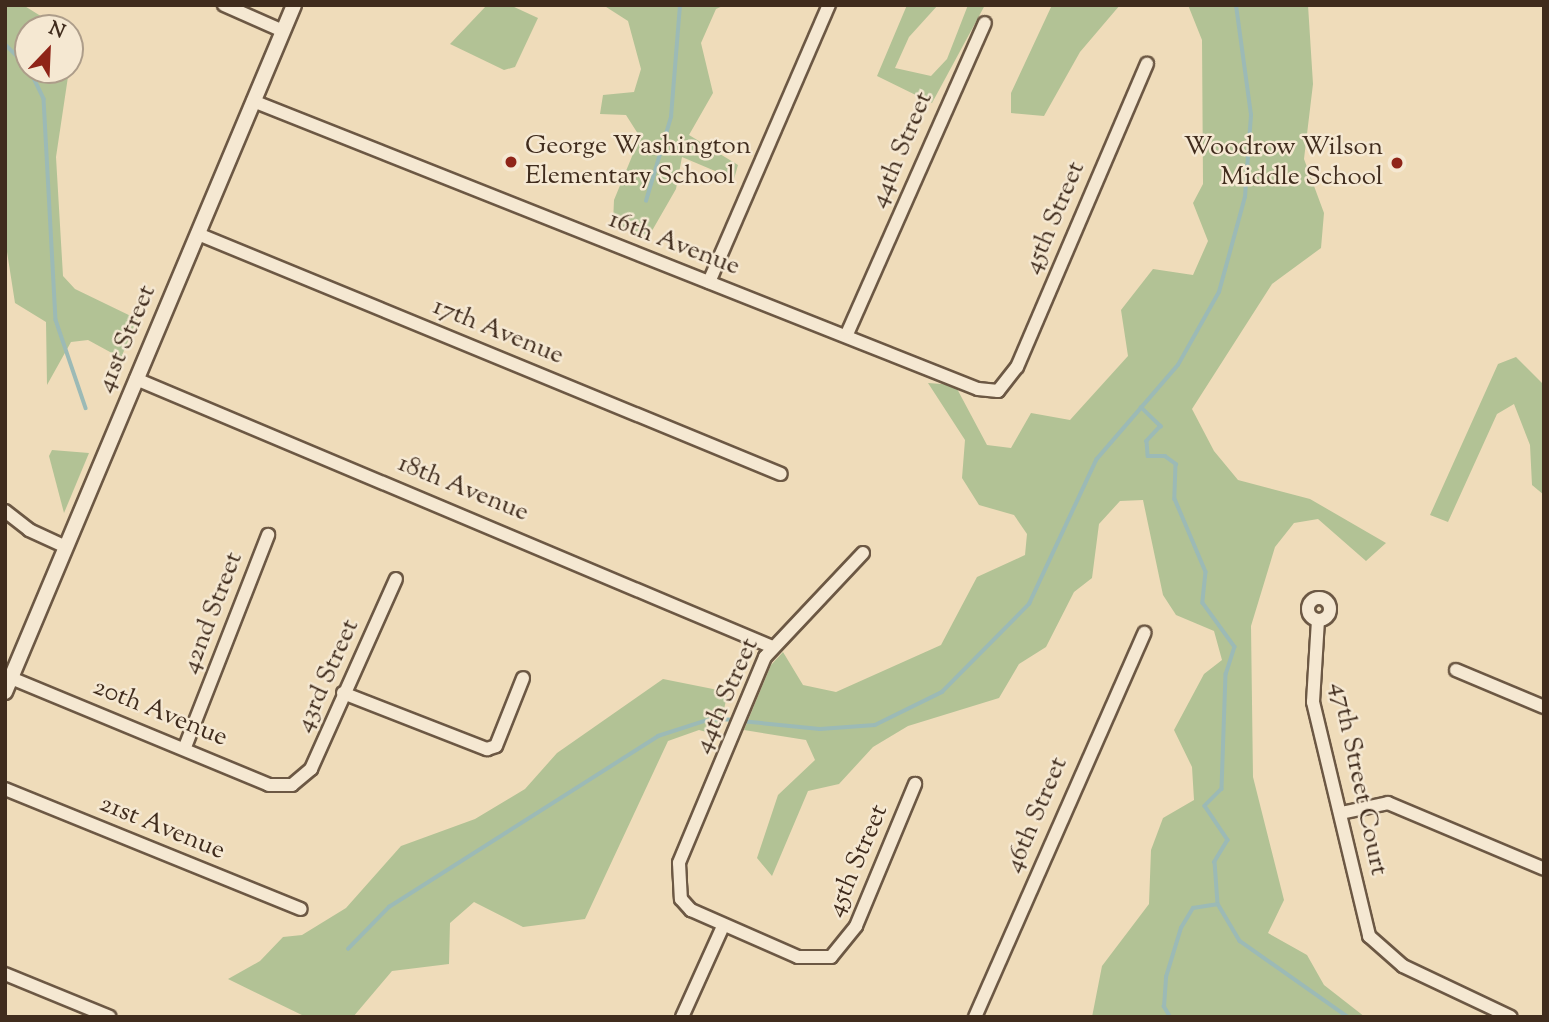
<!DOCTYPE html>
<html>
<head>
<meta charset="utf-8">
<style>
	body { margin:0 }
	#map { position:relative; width:1549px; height:1022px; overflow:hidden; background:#efdcba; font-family:"Sorts Mill Goudy",serif }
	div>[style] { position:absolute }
	.green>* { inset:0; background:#b2c295 }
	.stream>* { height:3.5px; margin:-1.75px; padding:0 1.75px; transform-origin:1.75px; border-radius:1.75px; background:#9cbab6 }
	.roads { filter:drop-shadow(2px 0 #6c5844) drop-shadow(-2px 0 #6c5844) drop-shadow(0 2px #6c5844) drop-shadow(0 -2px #6c5844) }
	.minor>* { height:12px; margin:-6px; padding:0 6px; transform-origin:6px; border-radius:6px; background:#f5e8d2 }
	.minor>.ring { margin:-6px; padding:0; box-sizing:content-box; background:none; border:12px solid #f5e8d2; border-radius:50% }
	.tertiary>* { height:14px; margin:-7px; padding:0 7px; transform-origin:7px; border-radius:7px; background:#f5e8d2 }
	.dots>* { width:19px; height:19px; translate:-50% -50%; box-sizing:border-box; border:4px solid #f5e8d2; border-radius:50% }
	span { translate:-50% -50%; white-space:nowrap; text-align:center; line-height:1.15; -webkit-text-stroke:5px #f5e8d2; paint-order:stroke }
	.poi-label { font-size:26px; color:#402c1d }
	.left { translate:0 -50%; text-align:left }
	.right { translate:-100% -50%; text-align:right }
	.street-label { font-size:26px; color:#402c1d }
	.frame { position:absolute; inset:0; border:7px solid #402c1d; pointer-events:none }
	.north { position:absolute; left:14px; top:14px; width:70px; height:70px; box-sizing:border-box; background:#f5e8d2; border:2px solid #ad9d8a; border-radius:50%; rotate:23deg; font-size:19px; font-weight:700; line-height:28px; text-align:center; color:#402c1d }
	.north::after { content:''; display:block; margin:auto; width:24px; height:32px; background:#8f2418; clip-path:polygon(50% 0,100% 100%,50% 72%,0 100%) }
</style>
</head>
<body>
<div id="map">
	<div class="green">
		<i style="clip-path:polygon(5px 5px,23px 5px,60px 28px,28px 28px,28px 70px,69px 70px,56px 157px,63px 276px,75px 289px,137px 319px,121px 358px,88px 340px,71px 342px,47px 385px,46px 322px,15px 303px,5px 239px)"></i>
		<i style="clip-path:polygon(487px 5px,512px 6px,538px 18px,515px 67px,504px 70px,450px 44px)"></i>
		<i style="clip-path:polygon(603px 5px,725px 5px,716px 9px,701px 43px,713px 93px,689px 135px,738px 165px,734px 179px,682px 157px,676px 189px,649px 236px,613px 223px,614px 200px,640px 137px,626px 115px,600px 114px,603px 95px,634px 92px,641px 69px,628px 21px)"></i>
		<i style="clip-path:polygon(907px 5px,938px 5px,909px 37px,895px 68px,931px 76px,947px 59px,968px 5px,985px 5px,932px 103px,877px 76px)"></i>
		<i style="clip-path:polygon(1052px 5px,1120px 5px,1080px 52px,1044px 116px,1011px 113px,1011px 93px)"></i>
		<i style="clip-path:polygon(1188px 5px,1308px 5px,1313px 84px,1304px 159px,1324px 213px,1321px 248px,1272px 284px,1192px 409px,1214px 451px,1238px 480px,1310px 499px,1386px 543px,1366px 561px,1318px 519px,1294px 523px,1275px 547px,1251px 626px,1253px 777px,1284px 900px,1268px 933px,1307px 955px,1324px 985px,1365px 1017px,1092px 1017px,1102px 966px,1149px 904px,1151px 850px,1163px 818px,1194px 800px,1192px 767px,1174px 730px,1204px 674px,1222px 660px,1214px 631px,1176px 615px,1163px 595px,1143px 500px,1120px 501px,1099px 524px,1092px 578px,1074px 592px,1046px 647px,1019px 664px,999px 698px,908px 726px,873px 747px,839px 784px,808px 791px,772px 876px,757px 858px,778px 795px,815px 760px,806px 740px,744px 730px,771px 665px,783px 652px,803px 685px,836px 692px,941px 645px,977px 577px,1025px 555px,1027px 534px,1014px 515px,979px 505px,962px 478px,965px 440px,928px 383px,955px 385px,987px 445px,1011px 448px,1031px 413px,1070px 420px,1128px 356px,1121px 310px,1153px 269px,1193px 275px,1208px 241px,1193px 203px,1203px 184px,1202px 40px)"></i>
		<i style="clip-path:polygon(1516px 357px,1544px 385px,1544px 495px,1532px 485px,1530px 445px,1514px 404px,1497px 414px,1448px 522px,1430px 515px,1498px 364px)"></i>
		<i style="clip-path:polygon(52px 450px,89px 453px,64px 513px,49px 456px)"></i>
		<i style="clip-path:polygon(663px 679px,728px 692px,718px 735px,699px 730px,668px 741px,585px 919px,523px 927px,474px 902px,450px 923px,449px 964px,392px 971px,353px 1017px,306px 1017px,228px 979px,260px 961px,283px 937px,302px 935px,346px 908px,401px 846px,475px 819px,525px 789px,557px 753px)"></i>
	</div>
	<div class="stream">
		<i style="left:5px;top:44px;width:33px;rotate:45deg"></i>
		<i style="left:30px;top:70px;width:32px;rotate:64deg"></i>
		<i style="left:44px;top:99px;width:221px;rotate:86.9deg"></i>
		<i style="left:56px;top:320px;width:93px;rotate:71.2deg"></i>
		<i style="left:646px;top:201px;width:88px;rotate:-73.4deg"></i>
		<i style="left:671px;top:117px;width:112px;rotate:-85.4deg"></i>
		<i style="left:1141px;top:407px;width:28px;rotate:44deg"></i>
		<i style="left:1161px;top:426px;width:21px;rotate:133deg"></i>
		<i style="left:1147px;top:441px;width:15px;rotate:86deg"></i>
		<i style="left:1148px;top:456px;width:17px"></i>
		<i style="left:1165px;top:456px;width:14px;rotate:36deg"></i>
		<i style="left:1176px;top:464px;width:35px;rotate:92deg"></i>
		<i style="left:1175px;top:499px;width:79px;rotate:67deg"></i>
		<i style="left:1206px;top:572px;width:31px;rotate:96deg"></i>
		<i style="left:1203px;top:603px;width:54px;rotate:54deg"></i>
		<i style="left:1235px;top:647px;width:28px;rotate:108deg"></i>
		<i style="left:1226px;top:674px;width:115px;rotate:92deg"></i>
		<i style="left:1222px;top:789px;width:24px;rotate:135deg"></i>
		<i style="left:1205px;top:806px;width:41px;rotate:55.9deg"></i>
		<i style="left:1228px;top:840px;width:26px;rotate:121deg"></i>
		<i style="left:1215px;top:862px;width:42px;rotate:85.9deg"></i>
		<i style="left:1218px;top:904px;width:43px;rotate:59.3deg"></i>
		<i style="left:1240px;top:941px;width:132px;rotate:35.1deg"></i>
		<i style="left:741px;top:721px;width:79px;rotate:5.8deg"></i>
		<i style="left:820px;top:729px;width:55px;rotate:-4.2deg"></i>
		<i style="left:875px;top:725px;width:75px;rotate:-26.2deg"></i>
		<i style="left:942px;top:692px;width:124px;rotate:-45.3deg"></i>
		<i style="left:1029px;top:604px;width:159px;rotate:-65deg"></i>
		<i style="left:1096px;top:460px;width:125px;rotate:-49.2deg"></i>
		<i style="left:1178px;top:365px;width:84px;rotate:-60.7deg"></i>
		<i style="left:1219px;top:292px;width:98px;rotate:-74.7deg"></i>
		<i style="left:1245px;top:197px;width:82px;rotate:-85.8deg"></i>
		<i style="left:1251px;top:115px;width:111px;rotate:-97.8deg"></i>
		<i style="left:348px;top:949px;width:59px;rotate:-45.7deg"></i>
		<i style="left:389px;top:907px;width:319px;rotate:-32.4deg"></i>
		<i style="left:658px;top:736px;width:56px;rotate:-17.8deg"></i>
		<i style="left:711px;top:719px;width:23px;rotate:2deg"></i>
		<i style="left:1170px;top:1017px;width:12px;rotate:-121deg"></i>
		<i style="left:1164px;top:1007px;width:30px;rotate:-86deg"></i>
		<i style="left:1166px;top:977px;width:51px;rotate:-73deg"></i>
		<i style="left:1181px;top:928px;width:23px;rotate:-59deg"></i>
		<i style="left:1193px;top:908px;width:24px;rotate:-9deg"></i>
	</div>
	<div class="roads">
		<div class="minor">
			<i style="left:224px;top:5px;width:64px;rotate:23.8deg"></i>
			<i style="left:253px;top:101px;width:780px;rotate:21.67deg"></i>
			<i style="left:978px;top:389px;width:20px;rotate:6deg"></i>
			<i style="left:998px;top:391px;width:31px;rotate:-52deg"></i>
			<i style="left:1017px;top:367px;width:330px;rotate:-66.8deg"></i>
			<i style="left:198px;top:234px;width:630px;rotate:22.38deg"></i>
			<i style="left:709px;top:282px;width:302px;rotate:-66.6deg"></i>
			<i style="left:847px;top:334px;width:340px;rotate:-66.1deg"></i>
			<i style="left:136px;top:379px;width:688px;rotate:22.84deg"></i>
			<i style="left:5px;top:511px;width:31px;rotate:38deg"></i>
			<i style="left:29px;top:530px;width:41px;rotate:24.7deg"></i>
			<i style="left:863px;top:553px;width:143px;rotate:133.3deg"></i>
			<i style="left:765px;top:657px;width:223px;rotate:112.7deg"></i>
			<i style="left:679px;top:863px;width:36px;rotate:87deg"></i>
			<i style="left:681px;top:899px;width:15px;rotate:48deg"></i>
			<i style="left:691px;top:910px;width:117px;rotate:23.7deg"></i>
			<i style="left:798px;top:957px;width:33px"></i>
			<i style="left:831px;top:957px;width:40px;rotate:-51deg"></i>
			<i style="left:856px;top:926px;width:154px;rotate:-67.4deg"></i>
			<i class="ring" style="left:1308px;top:598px;width:10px;height:10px"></i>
			<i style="left:1318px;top:620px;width:82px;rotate:93.5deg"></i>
			<i style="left:1313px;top:702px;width:241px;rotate:76.5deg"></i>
			<i style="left:1369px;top:936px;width:45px;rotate:41.4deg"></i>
			<i style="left:1403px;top:966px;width:119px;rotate:25.3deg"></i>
			<i style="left:1456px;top:670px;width:95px;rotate:22.8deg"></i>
			<i style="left:11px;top:678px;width:279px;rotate:22.5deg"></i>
			<i style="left:269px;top:785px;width:23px"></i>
			<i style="left:292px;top:785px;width:25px;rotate:-40deg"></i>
			<i style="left:311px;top:769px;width:208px;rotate:-65.9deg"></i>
			<i style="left:343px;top:693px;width:155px;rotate:21.3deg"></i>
			<i style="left:487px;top:749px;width:9px;rotate:-18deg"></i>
			<i style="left:496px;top:746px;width:73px;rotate:-68.3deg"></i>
			<i style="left:185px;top:747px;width:228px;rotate:-68.6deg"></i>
			<i style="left:5px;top:789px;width:319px;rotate:22.1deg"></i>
			<i style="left:1341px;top:813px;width:48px;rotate:-12deg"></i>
			<i style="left:1388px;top:803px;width:169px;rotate:22.9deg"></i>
			<i style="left:5px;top:974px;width:113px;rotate:22.3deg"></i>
			<i style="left:682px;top:1017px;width:100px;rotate:-65.7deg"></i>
			<i style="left:975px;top:1017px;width:420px;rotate:-66.2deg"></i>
		</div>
		<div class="tertiary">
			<i style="left:5px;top:692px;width:745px;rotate:-67.18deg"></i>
		</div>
	</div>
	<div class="dots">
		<i style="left:511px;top:162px;background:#8f2418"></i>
		<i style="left:1397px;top:163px;background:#8f2418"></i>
	</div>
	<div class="poi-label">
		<span class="left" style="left:525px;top:162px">George Washington<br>Elementary School</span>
		<span class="right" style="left:1383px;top:163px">Woodrow Wilson<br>Middle School</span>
	</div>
	<div class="street-label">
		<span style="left:902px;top:150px;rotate:-67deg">44th Street</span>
		<span style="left:1055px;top:218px;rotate:-67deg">45th Street</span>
		<span style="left:674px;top:244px;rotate:21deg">16th Avenue</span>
		<span style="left:498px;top:332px;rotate:22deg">17th Avenue</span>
		<span style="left:127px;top:339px;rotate:-67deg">41st Street</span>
		<span style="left:463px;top:489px;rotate:22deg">18th Avenue</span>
		<span style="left:213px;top:613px;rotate:-69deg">42nd Street</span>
		<span style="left:328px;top:676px;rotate:-66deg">43rd Street</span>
		<span style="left:727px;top:696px;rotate:-66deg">44th Street</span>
		<span style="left:160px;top:713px;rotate:22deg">20th Avenue</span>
		<span style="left:1358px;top:779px;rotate:78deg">47th Street Court</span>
		<span style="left:1037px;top:815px;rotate:-67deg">46th Street</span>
		<span style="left:162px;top:828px;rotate:22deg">21st Avenue</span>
		<span style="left:858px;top:861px;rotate:-67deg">45th Street</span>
	</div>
	<div class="frame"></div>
	<div class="north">N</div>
</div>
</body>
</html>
